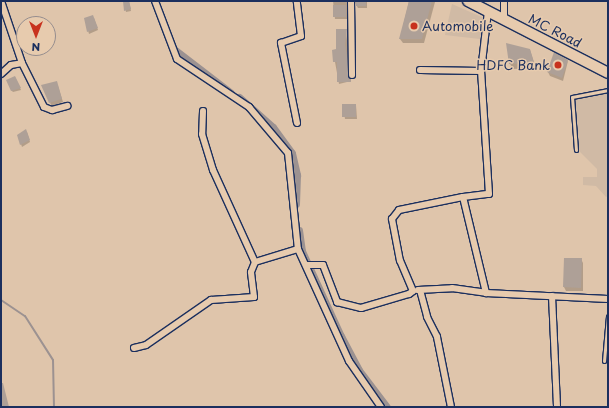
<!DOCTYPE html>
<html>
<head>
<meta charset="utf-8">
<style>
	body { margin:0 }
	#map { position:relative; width:609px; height:408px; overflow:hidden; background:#dfc5ab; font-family:"Playpen Sans",sans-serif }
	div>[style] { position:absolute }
	.built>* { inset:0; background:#d0baa5 }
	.shadow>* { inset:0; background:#0003 }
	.stream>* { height:2px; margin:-1px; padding:0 1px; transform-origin:1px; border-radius:1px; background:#9c9291 }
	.canal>* { height:7px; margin:-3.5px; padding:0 3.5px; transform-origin:3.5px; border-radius:3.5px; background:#9c9291 }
	.building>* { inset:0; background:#aea097 }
	.roads { filter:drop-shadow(1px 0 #1b2f5e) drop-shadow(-1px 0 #1b2f5e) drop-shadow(0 1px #1b2f5e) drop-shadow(0 -1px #1b2f5e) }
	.service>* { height:3px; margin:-1.5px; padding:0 1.5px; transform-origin:1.5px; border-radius:1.5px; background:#e7cbae }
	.minor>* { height:6px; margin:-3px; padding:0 3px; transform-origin:3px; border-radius:3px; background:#e7cbae }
	.primary>* { height:10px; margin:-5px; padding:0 5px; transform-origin:5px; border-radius:5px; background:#e7cbae }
	.dots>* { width:11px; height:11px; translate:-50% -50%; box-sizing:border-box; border:2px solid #e7cbae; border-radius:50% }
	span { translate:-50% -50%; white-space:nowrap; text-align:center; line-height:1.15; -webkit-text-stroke:3px #e7cbae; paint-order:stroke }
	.poi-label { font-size:13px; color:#1b2f5e }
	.left { translate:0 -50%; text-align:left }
	.right { translate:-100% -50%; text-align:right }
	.street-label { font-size:13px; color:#1b2f5e }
	.frame { position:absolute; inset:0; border:2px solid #1b2f5e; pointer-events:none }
	.north { position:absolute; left:16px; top:16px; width:40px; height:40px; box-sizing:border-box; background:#e7cbae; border:1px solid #958d8e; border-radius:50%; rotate:180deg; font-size:11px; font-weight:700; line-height:16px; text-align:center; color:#1b2f5e }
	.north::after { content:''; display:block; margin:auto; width:14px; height:18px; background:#c8321e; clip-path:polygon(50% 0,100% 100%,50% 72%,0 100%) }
</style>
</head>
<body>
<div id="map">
	<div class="built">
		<i style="clip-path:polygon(452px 4px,484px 18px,480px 39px,445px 35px)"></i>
		<i style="clip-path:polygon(608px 92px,608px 196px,606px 197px,596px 186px,583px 185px,583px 177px,597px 177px,597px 169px,578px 150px,573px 97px)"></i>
	</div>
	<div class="shadow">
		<i style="clip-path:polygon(124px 1px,129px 1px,131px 11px,126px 12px)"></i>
		<i style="clip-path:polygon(333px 1px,352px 1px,347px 19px,335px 19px)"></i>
		<i style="clip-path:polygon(354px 1px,367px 1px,367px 8px,358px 8px)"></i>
		<i style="clip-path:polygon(409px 1px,435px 2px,424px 43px,403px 43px,400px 39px)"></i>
		<i style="clip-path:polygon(94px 18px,98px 30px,89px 34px,85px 19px)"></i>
		<i style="clip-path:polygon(346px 30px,351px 81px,339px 84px,333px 51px,337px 50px)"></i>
		<i style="clip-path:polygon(530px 50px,536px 68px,513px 69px,510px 64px)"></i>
		<i style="clip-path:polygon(568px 61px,563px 81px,550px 76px,548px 72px)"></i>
		<i style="clip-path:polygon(15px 77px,21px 90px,13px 92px,11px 90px)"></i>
		<i style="clip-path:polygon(58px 86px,63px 102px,52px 106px,50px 103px)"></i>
		<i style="clip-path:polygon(343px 105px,356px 105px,357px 119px,345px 119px)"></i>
		<i style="clip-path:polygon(27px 132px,30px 142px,22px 147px,18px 135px)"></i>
		<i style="clip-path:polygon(565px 259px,581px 259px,583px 263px,583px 291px,566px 291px,564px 287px)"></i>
	</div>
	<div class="stream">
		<i style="left:1px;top:300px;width:29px;rotate:34deg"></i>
		<i style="left:25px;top:316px;width:52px;rotate:57.5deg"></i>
		<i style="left:53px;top:360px;width:47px;rotate:88.8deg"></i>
	</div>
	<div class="canal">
		<i style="left:174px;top:49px;width:71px;rotate:37.5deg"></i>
		<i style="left:239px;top:97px;width:45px;rotate:41.4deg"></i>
		<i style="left:273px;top:127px;width:32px;rotate:54deg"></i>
		<i style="left:292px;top:153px;width:23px;rotate:77deg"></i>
		<i style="left:297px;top:175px;width:29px;rotate:92deg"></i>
		<i style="left:299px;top:230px;width:21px;rotate:82deg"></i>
		<i style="left:302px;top:251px;width:94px;rotate:65.4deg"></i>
		<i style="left:341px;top:336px;width:38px;rotate:62deg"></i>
		<i style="left:359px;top:370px;width:46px;rotate:52.9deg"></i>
	</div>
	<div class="building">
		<i style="clip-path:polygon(123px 1px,129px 1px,131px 9px,124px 11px)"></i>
		<i style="clip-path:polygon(356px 1px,366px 1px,366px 6px,356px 6px)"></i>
		<i style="clip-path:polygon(409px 1px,432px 1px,422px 39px,399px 39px)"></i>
		<i style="clip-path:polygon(333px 5px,346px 5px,346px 17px,333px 17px)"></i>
		<i style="clip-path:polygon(93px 15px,98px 28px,87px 32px,84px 18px)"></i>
		<i style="clip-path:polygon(336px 29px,347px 29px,345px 44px,351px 82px,337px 82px,337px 62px,333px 62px,332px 50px,336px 49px)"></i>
		<i style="clip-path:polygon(506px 43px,530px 49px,534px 63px,509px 64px)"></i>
		<i style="clip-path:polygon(554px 52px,568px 60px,562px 78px,547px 72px)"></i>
		<i style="clip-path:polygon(15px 76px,21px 88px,11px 91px,6px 80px)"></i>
		<i style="clip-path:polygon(57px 81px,62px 99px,49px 103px,41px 85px)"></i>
		<i style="clip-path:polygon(342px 104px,356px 104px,356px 117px,342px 117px)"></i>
		<i style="clip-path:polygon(26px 129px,30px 140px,20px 145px,17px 135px)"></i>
		<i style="clip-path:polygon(564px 258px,582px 258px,581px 288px,563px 287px)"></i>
		<i style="clip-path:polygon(1px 383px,3px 383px,9px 407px,1px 407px)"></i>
	</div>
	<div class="roads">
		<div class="service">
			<i style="left:576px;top:150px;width:53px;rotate:-94.3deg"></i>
			<i style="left:572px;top:97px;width:37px;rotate:-11deg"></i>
			<i style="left:604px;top:361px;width:45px;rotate:-84.9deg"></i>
		</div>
		<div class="minor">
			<i style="left:1px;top:1px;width:65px;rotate:71.3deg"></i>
			<i style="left:155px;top:1px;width:62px;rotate:69.2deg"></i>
			<i style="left:177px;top:59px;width:87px;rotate:33.7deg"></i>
			<i style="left:249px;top:107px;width:60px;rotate:49.7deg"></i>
			<i style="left:288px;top:153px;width:97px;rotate:84.1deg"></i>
			<i style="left:298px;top:249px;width:123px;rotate:65.5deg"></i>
			<i style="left:349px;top:361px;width:56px;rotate:55.2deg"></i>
			<i style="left:351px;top:1px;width:74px;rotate:89.2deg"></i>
			<i style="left:504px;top:20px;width:19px;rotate:-90deg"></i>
			<i style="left:420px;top:70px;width:61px;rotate:0.9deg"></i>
			<i style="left:1px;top:74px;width:13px;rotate:-42deg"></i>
			<i style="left:11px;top:65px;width:11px;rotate:-10deg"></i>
			<i style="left:22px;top:63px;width:49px;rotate:63.4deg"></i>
			<i style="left:44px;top:107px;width:9px;rotate:21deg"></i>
			<i style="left:52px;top:110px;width:16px;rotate:-15deg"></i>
			<i style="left:203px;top:111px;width:23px;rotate:92deg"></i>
			<i style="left:202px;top:134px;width:38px;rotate:73deg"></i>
			<i style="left:213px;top:170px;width:101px;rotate:65.5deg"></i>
			<i style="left:297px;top:123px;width:82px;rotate:-101.3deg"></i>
			<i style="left:281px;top:43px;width:21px;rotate:-19deg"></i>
			<i style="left:301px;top:36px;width:35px;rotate:-97deg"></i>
			<i style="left:463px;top:197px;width:26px;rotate:-7deg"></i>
			<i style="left:489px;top:194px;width:123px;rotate:-93.7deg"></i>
			<i style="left:481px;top:71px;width:60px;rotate:-83.3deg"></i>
			<i style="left:306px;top:265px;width:17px"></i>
			<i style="left:323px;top:265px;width:40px;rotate:69deg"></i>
			<i style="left:337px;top:302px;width:25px;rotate:14deg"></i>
			<i style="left:361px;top:308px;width:50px;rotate:-16.3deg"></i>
			<i style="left:409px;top:294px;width:5px;rotate:-37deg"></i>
			<i style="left:413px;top:291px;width:33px;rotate:-113deg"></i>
			<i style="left:400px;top:261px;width:43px;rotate:-100.8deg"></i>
			<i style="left:392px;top:219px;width:11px;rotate:-52deg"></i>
			<i style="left:399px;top:210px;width:65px;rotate:-11.5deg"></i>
			<i style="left:463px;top:197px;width:99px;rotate:76.5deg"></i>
			<i style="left:486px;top:293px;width:122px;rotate:2.8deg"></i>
			<i style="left:418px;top:290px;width:34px;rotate:-3deg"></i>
			<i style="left:452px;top:288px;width:34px;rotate:8deg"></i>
			<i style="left:420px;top:290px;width:28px;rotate:75deg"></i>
			<i style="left:427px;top:317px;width:22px;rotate:63deg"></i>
			<i style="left:437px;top:337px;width:71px;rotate:78.7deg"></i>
			<i style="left:552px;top:296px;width:111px;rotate:87.4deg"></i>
			<i style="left:134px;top:348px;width:12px;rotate:-14deg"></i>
			<i style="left:146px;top:345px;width:79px;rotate:-34.7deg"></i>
			<i style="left:211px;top:300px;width:43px;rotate:-4deg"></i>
			<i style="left:254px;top:297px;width:25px;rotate:-97deg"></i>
			<i style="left:251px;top:272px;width:11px;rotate:-68deg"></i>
			<i style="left:255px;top:262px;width:45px;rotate:-16.8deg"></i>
		</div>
		<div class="primary">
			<i style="left:468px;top:1px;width:157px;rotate:27.2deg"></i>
		</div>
	</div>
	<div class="dots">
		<i style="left:414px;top:26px;background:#c8321e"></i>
		<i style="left:558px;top:65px;background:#c8321e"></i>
	</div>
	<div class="poi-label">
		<span class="left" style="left:422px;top:26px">Automobile</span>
		<span class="right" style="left:550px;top:65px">HDFC Bank</span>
	</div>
	<div class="street-label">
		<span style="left:555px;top:31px;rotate:27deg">MC Road</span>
	</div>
	<div class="frame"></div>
	<div class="north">N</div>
</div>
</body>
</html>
